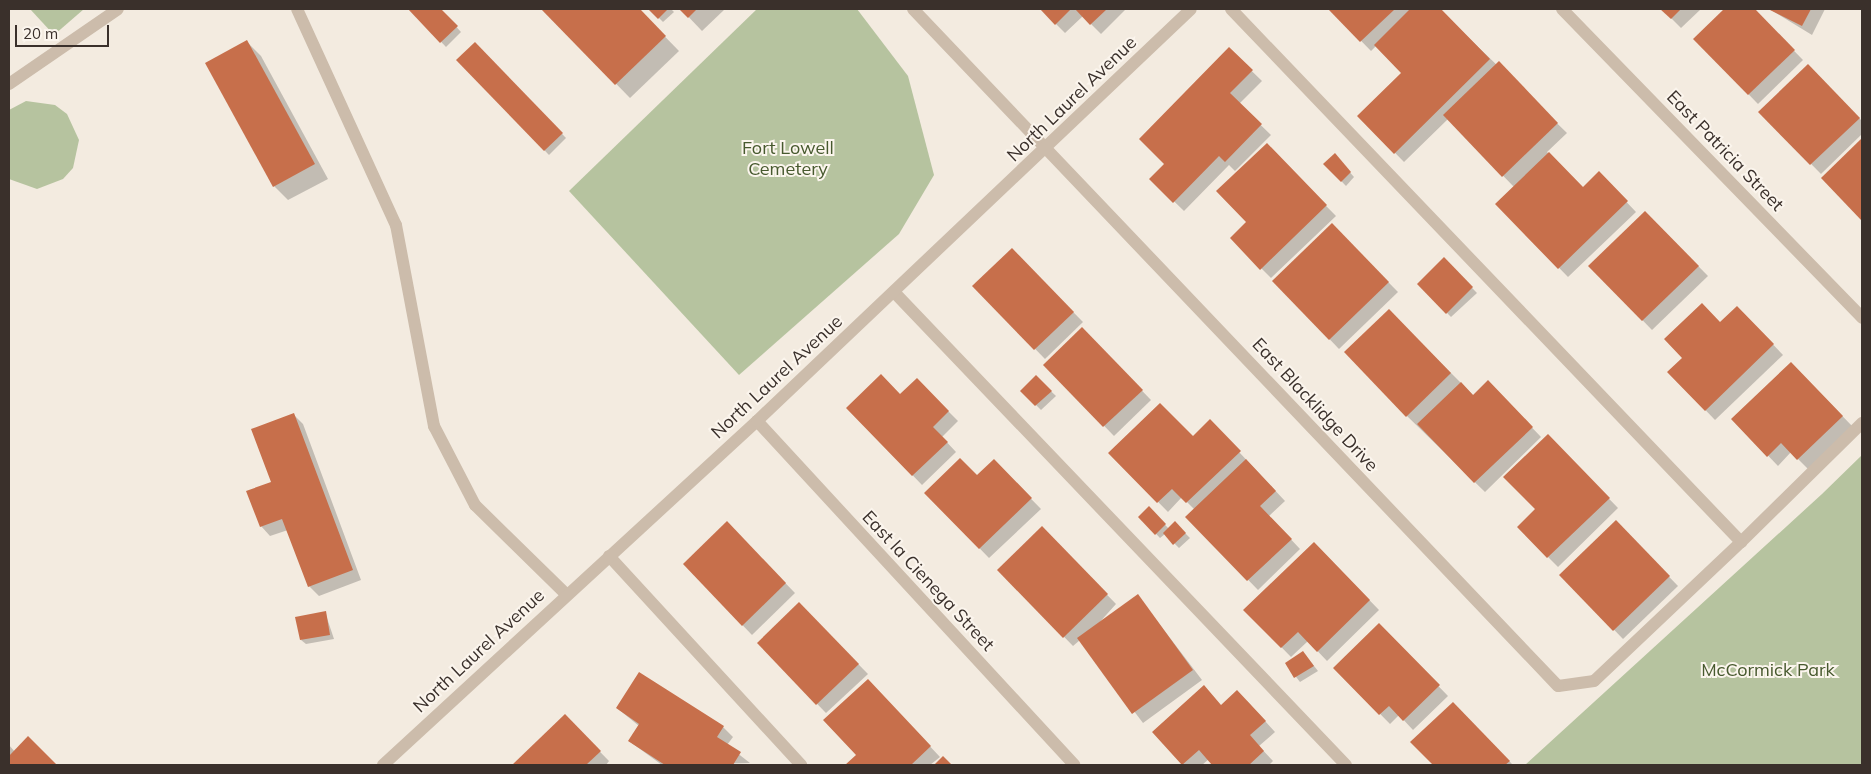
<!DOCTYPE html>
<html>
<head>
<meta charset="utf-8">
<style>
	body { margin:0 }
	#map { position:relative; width:1871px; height:774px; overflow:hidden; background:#f3ebe0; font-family:Mulish,sans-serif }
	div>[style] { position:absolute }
	.green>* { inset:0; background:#b6c39f }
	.shadow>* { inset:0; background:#0003 }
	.building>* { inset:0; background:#c76f4b }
	.service>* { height:12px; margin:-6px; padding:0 6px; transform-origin:6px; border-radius:6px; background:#ccbcab }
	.minor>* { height:12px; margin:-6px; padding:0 6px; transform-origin:6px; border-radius:6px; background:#ccbcab }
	span { translate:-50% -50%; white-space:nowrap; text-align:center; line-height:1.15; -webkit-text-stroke:4px #fbf5ed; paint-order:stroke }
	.street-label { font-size:18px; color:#3a302b }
	.park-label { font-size:18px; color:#47592e }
	.frame { position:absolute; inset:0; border:10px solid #3a302b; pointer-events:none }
	.scale { position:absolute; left:15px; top:25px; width:94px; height:22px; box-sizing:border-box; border:2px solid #3a302b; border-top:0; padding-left:6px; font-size:15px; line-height:18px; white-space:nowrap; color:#3a302b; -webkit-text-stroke:4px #fbf5ed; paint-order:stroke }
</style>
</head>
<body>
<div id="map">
	<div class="green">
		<i style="clip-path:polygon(30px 9px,84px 9px,54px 35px)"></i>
		<i style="clip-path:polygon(757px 9px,857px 9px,908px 76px,934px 175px,899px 234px,739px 375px,569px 191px)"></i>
		<i style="clip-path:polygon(26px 101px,55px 105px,67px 114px,79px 140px,73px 168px,63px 179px,37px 189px,9px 179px,9px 110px)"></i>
		<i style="clip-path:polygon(1862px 455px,1862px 765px,1525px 765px,1822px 494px)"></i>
	</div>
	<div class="shadow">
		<i style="clip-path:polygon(410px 9px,440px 9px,461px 32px,446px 47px)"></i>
		<i style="clip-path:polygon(543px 9px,638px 9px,679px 51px,630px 98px)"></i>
		<i style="clip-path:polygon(650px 9px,671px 9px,674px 12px,663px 22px)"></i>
		<i style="clip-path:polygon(681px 9px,725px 9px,702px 31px)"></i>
		<i style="clip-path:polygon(1041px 9px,1126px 9px,1101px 34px,1083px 16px,1065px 33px)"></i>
		<i style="clip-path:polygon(1330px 9px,1439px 9px,1567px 133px,1547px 152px,1583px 188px,1599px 173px,1636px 212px,1568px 277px,1497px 204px,1514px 187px,1448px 119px,1404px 162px,1359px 116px,1403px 73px,1376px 46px,1371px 51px)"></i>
		<i style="clip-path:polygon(1662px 9px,1701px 9px,1681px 28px)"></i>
		<i style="clip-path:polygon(1726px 9px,1753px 9px,1803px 60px,1758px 104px,1695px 39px)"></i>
		<i style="clip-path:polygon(1825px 9px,1812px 35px,1771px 10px,1772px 9px)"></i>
		<i style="clip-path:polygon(247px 42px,261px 56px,328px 179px,288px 200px,274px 186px,207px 64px)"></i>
		<i style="clip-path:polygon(475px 43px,566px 138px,549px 155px,458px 60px)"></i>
		<i style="clip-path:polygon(1229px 49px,1262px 81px,1239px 104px,1271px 135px,1235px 171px,1229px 165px,1184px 211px,1151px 179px,1166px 164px)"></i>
		<i style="clip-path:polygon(1808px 65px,1862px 121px,1862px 134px,1821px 174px,1760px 112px)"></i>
		<i style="clip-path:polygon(1862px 140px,1862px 219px,1823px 178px)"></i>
		<i style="clip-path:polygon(1266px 145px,1336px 216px,1271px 278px,1231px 238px,1248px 222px)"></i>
		<i style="clip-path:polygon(1339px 160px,1354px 177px,1346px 186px,1325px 164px)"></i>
		<i style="clip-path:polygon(1645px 212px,1708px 276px,1652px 330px,1590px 266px)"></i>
		<i style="clip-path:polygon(1332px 225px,1398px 292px,1339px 349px,1274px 281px)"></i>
		<i style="clip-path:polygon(1012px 250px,1083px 322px,1045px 359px,974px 286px)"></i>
		<i style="clip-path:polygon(1444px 259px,1477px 293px,1451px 317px,1419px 284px)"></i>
		<i style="clip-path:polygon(1737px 307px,1783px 355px,1715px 420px,1669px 372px)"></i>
		<i style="clip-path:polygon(1389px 311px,1474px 396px,1488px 382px,1541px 437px,1485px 492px,1407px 416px)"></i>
		<i style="clip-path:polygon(1082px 329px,1151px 400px,1114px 436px,1045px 365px)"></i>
		<i style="clip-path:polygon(1791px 363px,1852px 426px,1808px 469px,1791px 452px,1778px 466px,1733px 419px)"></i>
		<i style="clip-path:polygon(1036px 377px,1056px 396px,1041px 410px,1022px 391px)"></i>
		<i style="clip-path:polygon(917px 380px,958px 421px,942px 437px,956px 452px,922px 485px,848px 408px,900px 396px)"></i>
		<i style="clip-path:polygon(294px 415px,303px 424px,361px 580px,319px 596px,309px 586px,288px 530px,270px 536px,261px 526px)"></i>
		<i style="clip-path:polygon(1210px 421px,1285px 501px,1269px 516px,1300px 549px,1258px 590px,1187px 517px,1195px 510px,1182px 497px,1168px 512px,1110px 453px,1193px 438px)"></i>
		<i style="clip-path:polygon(1548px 436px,1618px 508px,1558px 567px,1518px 527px,1536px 509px)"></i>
		<i style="clip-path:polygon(994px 461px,1041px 509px,989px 558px,926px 493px,977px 477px)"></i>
		<i style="clip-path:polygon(1149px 508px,1169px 529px,1175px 523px,1190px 538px,1179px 548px,1165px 534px,1160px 538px,1140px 517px)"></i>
		<i style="clip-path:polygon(1616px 522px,1678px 586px,1623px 639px,1561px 575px)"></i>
		<i style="clip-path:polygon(727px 523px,795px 593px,752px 635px,684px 564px)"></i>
		<i style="clip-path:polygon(1042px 528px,1116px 604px,1098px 624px,1138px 596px,1202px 680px,1143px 723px,1080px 640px,1073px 646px,999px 570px)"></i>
		<i style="clip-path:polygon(1314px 543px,1379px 610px,1327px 661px,1308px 641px,1291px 657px,1245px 610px)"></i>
		<i style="clip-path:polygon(799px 604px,868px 674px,826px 713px,758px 643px)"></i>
		<i style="clip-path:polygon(325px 612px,334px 639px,306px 644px,301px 640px)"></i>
		<i style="clip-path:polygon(1379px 625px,1448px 696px,1413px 730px,1399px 715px,1390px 724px,1335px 668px)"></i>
		<i style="clip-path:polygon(1303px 652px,1318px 671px,1300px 682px,1286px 664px)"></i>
		<i style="clip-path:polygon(877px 690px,940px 757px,930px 765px,846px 765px,857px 755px)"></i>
		<i style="clip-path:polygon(1247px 701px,1275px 732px,1259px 746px,1273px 761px,1269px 765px,1214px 765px,1209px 759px,1202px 765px,1184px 765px,1154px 732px)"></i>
		<i style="clip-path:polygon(1453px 703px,1513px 765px,1434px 765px,1412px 742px)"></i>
		<i style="clip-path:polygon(617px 708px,723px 727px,733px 737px,727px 745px,750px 763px,662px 765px,629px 741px,639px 726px)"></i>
		<i style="clip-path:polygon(565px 716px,609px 761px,606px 765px,514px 765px)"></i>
		<i style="clip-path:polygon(28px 738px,55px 765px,9px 765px,9px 745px,15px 752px)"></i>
	</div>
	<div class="building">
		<i style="clip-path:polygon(408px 9px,441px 9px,458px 26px,440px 43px)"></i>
		<i style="clip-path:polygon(541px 9px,640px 9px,666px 36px,615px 85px)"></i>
		<i style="clip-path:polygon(648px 9px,668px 9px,658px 19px)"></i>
		<i style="clip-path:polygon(679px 9px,697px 9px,688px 18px)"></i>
		<i style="clip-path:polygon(1040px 9px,1071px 9px,1055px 25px)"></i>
		<i style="clip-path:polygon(1075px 9px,1107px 9px,1090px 25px)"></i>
		<i style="clip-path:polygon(1328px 9px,1395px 9px,1360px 42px)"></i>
		<i style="clip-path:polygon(1410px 9px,1441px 9px,1490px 59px,1394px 154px,1357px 116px,1401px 73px,1374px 45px)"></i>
		<i style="clip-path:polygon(1660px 9px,1681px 9px,1671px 19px)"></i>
		<i style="clip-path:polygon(1724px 9px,1755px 9px,1795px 50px,1748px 95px,1693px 39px)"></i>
		<i style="clip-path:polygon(1768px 9px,1811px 9px,1802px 26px)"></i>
		<i style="clip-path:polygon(247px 40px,315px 164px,273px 187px,205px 63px)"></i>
		<i style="clip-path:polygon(475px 42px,563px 133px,544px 151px,456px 60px)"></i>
		<i style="clip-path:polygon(1229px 47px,1253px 70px,1230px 93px,1262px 124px,1225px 162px,1219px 156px,1173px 203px,1149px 179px,1164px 164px,1139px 139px)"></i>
		<i style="clip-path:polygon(1499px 61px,1558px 123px,1502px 177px,1443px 115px)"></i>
		<i style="clip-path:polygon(1808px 64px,1860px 118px,1810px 165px,1758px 112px)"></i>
		<i style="clip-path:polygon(1862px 138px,1862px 221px,1821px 178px)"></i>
		<i style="clip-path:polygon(1267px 143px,1327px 205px,1260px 270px,1230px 238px,1246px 222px,1216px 191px)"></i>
		<i style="clip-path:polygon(1549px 152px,1583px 187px,1599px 171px,1628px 201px,1558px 269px,1495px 204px)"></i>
		<i style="clip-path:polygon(1335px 153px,1351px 172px,1341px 182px,1323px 164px)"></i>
		<i style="clip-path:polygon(1645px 211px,1699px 266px,1642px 321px,1588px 266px)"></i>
		<i style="clip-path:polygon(1332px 223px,1389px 282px,1329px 340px,1272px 281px)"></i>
		<i style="clip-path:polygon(1012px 248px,1074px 312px,1034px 350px,972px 286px)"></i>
		<i style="clip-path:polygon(1444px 257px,1473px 287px,1446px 314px,1417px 284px)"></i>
		<i style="clip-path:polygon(1702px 303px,1720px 322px,1737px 306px,1774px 344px,1705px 411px,1667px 372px,1682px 358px,1664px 339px)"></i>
		<i style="clip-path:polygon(1389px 309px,1451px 373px,1406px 417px,1344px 352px)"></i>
		<i style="clip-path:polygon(1082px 327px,1143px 390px,1103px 427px,1043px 365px)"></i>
		<i style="clip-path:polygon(1791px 362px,1843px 416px,1797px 460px,1781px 443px,1767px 457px,1731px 419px)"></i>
		<i style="clip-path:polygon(881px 374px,900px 394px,917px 378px,949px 411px,933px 427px,948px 442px,912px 476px,846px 408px)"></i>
		<i style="clip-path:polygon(1036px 375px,1052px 391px,1035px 406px,1020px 391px)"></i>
		<i style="clip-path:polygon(1488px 380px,1533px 427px,1474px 483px,1417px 424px,1461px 382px,1473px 395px)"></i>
		<i style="clip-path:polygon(1160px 403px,1193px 436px,1210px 419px,1241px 451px,1186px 503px,1172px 489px,1157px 503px,1108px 453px)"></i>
		<i style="clip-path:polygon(294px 413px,353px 570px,308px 587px,282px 519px,260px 527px,246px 491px,271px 482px,251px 429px)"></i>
		<i style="clip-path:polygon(1548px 434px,1610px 498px,1547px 558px,1517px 527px,1535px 509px,1503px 477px)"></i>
		<i style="clip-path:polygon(960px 458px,977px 475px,994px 459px,1032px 498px,979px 549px,924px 493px)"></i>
		<i style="clip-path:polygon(1246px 459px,1276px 491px,1260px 506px,1292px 539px,1247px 581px,1185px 517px)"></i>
		<i style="clip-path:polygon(1149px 506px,1166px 524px,1155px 535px,1138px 517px)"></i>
		<i style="clip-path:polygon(1616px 520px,1670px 576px,1613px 631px,1559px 575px)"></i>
		<i style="clip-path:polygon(727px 521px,786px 583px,742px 626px,683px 564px)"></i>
		<i style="clip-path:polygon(1175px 521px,1186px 533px,1173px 545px,1163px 533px)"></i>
		<i style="clip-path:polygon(1042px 526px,1108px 594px,1063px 638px,997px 570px)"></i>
		<i style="clip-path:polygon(1314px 542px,1370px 600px,1317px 652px,1298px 632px,1281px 648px,1243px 610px)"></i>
		<i style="clip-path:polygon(1138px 594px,1193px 670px,1132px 714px,1077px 638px)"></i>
		<i style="clip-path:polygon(799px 602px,859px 664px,816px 705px,757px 643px)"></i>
		<i style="clip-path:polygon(326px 611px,330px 635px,300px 640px,295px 617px)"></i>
		<i style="clip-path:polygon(1379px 623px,1440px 685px,1403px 721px,1389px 706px,1379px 715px,1333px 668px)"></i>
		<i style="clip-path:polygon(1303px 651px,1314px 666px,1294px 678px,1285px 663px)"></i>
		<i style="clip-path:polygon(639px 672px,724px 726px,717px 737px,741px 752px,733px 765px,665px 765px,628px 741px,639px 724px,616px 708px)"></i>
		<i style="clip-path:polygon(868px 679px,931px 746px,911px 765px,845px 765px,856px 755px,823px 720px)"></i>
		<i style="clip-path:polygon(1204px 685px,1221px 705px,1237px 690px,1266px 721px,1250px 735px,1264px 751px,1249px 765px,1212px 765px,1199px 750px,1182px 765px,1152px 732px)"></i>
		<i style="clip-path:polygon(1453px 702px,1510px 761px,1505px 765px,1433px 765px,1410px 742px)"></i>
		<i style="clip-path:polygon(565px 714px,601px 751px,586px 765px,512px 765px)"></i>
		<i style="clip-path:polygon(28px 736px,57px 765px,9px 765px,9px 756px)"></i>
		<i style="clip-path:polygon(943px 756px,952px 765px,934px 765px)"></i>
	</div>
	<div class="service">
		<i style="left:297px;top:9px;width:238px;rotate:65.4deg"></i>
		<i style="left:396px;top:225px;width:205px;rotate:79.3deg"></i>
		<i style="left:434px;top:426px;width:89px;rotate:62.6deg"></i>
		<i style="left:475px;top:505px;width:127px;rotate:44.4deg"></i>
		<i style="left:1231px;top:9px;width:738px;rotate:46.26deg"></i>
		<i style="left:1741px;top:542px;width:202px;rotate:136.6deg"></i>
		<i style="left:1594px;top:681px;width:36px;rotate:172deg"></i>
		<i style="left:9px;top:84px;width:132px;rotate:-34.5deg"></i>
		<i style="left:894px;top:292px;width:654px;rotate:46.3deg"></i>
		<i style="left:1741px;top:542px;width:170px;rotate:-44.5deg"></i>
		<i style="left:609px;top:556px;width:284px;rotate:47.4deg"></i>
	</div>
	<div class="minor">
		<i style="left:913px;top:9px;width:935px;rotate:46.39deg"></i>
		<i style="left:1562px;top:9px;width:431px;rotate:45.8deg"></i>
		<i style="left:757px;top:421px;width:468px;rotate:47.3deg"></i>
		<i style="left:383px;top:765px;width:508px;rotate:-42.61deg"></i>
		<i style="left:757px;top:421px;width:598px;rotate:-43.51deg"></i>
	</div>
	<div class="street-label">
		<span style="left:1072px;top:99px;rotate:-44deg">North Laurel Avenue</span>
		<span style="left:1725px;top:151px;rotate:46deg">East Patricia Street</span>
		<span style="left:777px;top:377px;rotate:-43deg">North Laurel Avenue</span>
		<span style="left:1315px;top:405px;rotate:47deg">East Blacklidge Drive</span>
		<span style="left:928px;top:581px;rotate:47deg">East la Cienega Street</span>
		<span style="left:479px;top:651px;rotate:-43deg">North Laurel Avenue</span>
	</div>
	<div class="park-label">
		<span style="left:788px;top:159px">Fort Lowell<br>Cemetery</span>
		<span style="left:1768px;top:670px">McCormick Park</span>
	</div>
	<div class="frame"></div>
	<div class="scale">20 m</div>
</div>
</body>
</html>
